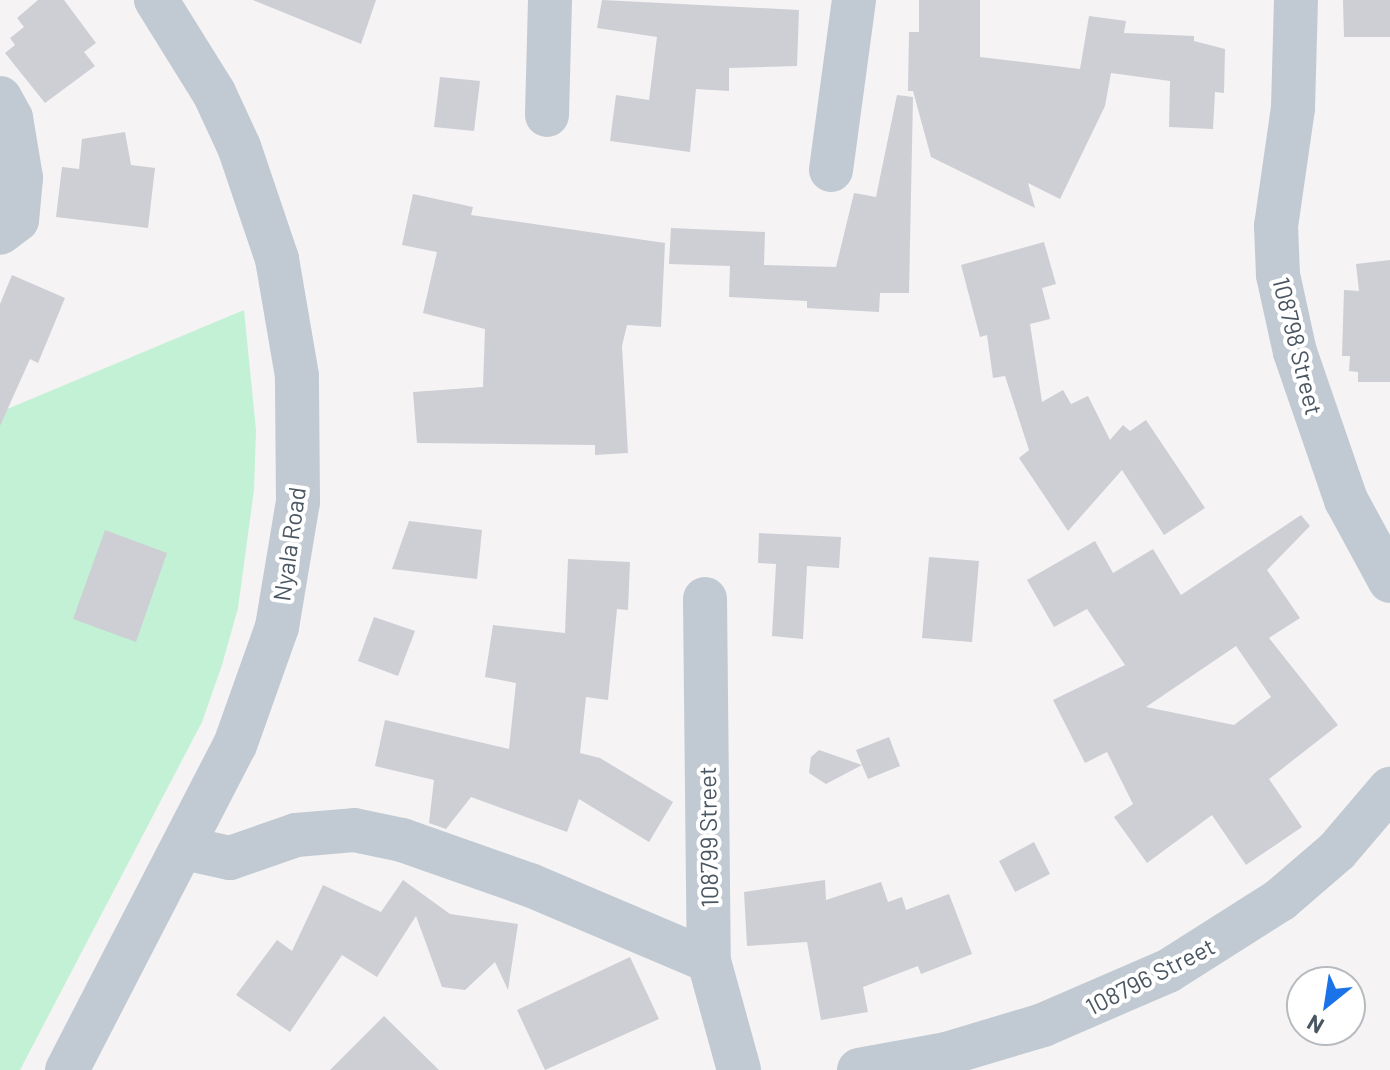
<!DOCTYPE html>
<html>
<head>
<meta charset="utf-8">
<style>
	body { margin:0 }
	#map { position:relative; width:1390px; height:1070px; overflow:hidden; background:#f5f3f3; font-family:Barlow,sans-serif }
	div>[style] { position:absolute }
	.green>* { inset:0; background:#c3f1d5 }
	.building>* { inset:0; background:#cdcfd5 }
	.minor>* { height:44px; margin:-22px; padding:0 22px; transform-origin:22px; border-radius:22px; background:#c1cad2 }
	span { translate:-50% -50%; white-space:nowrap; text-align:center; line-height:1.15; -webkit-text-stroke:8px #fff; paint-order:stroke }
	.street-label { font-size:24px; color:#4a5661 }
	.north { position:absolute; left:1286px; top:966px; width:80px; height:80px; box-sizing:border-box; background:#fff; border:2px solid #b7bbc0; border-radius:50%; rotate:210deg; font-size:22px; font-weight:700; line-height:32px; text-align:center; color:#4a5661 }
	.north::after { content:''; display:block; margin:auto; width:28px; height:36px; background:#1a73e8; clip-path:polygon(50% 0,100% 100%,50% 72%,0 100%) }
</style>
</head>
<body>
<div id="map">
	<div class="green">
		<i style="clip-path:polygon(244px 310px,256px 430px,254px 490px,238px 608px,222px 665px,202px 722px,20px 1070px,0 1070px,0 412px)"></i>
	</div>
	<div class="building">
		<i style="clip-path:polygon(38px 0,64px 0,96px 43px,84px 52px,95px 66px,45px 103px,5px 53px,15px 45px,10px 38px,24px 27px,17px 18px)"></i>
		<i style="clip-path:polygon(253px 0,376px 0,361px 44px)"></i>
		<i style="clip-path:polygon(602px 0,799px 10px,797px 66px,729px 68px,729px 91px,696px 89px,690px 152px,610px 141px,616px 95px,649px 100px,657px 37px,597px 28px)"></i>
		<i style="clip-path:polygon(919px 0,980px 0,980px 57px,1080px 69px,1089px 16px,1126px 21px,1124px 33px,1194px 36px,1194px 41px,1225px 49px,1224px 93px,1215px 92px,1213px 129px,1169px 127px,1170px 81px,1111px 73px,1105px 106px,1060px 199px,1028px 183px,1035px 208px,931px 157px,913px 91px,908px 91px,909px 32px,919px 32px)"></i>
		<i style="clip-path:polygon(1343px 0,1390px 0,1390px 37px,1344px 37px)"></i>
		<i style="clip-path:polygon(440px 77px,480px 81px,474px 131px,434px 127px)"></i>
		<i style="clip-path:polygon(897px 95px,913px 97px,909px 293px,880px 293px,879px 312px,807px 308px,807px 301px,729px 297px,730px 266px,669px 264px,671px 228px,765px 232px,764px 265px,836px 267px,854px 193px,876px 197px)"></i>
		<i style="clip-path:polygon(125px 132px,131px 165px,155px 168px,148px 228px,56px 217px,62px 167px,79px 169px,82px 139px)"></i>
		<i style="clip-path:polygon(413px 194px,473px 207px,471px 215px,665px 243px,661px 327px,627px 325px,622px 346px,628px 453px,595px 455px,595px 445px,417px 443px,413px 392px,483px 387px,485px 329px,423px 313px,437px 252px,402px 245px)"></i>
		<i style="clip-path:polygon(1044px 242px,1056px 284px,1042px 288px,1050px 319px,1030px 324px,1042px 402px,1063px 390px,1071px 404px,1088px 396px,1110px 440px,1123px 425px,1130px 431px,1146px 420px,1205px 508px,1164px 535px,1122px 470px,1068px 531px,1019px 458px,1029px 450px,1005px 376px,993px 378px,987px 335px,980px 337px,961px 265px)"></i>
		<i style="clip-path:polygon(1390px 260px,1390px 382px,1358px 382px,1358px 372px,1349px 371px,1350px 356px,1342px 356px,1344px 290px,1359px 291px,1356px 264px)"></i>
		<i style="clip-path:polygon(12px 275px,65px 298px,38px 363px,30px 359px,0 426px,0 304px)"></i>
		<i style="clip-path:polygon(evenodd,1301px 515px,1310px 526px,1267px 570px,1300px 618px,1269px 638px,1338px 725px,1269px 779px,1302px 827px,1246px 865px,1212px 815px,1147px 863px,1114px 817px,1133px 804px,1107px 752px,1085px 763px,1053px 700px,1125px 665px,1087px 609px,1054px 627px,1027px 580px,1095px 541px,1113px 573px,1153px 549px,1181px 595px,1301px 515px,1236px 646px,1271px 697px,1234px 725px,1146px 707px,1236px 646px)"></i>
		<i style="clip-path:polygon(409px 521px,482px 530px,477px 579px,392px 569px)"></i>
		<i style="clip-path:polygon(105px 530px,167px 553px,136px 642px,73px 619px)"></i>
		<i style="clip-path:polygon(759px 533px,841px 537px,839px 568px,807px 566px,803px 639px,772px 636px,776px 564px,758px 563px)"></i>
		<i style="clip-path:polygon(929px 557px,979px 561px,972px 642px,922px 638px)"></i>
		<i style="clip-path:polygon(568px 559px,630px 562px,628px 610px,617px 609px,608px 700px,586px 697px,580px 753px,600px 758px,673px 802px,649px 842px,579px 799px,567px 832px,471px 797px,446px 829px,429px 823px,434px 780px,375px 766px,385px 720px,509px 749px,516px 683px,485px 677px,493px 625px,565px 633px)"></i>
		<i style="clip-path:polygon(374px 617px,415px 631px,398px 676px,358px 661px)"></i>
		<i style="clip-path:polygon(889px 737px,900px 766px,868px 779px,862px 765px,826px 784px,809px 773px,811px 757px,819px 750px,862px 765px,856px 750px)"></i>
		<i style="clip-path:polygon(1034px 842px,1050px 874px,1015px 892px,999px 861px)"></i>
		<i style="clip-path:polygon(403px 880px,450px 914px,518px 924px,508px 990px,495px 962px,465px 990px,442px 987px,416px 916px,377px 977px,342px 955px,290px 1032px,236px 995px,277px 940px,292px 951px,323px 885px,381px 912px)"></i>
		<i style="clip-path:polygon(825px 880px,826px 900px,881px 882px,888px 902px,902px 897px,906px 910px,949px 894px,972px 954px,921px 974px,918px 966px,863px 987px,868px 1012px,821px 1020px,807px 942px,747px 946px,744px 892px)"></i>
		<i style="clip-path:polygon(630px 957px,659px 1019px,545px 1070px,517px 1010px)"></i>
		<i style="clip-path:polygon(384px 1016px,439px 1070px,330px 1070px)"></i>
	</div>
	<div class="minor">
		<i style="left:1296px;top:0;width:108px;rotate:91.6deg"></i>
		<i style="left:1293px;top:108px;width:119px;rotate:98.2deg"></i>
		<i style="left:1276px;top:226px;width:49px;rotate:87.7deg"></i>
		<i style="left:1278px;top:275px;width:79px;rotate:77.6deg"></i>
		<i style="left:1295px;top:352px;width:157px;rotate:71deg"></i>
		<i style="left:1346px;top:500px;width:92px;rotate:61.5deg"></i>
		<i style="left:0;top:98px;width:23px;rotate:61deg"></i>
		<i style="left:11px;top:118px;width:61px;rotate:80.5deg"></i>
		<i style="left:21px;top:178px;width:42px;rotate:95.4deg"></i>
		<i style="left:17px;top:220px;width:21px;rotate:143deg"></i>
		<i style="left:547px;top:115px;width:115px;rotate:-88.5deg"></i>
		<i style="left:831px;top:170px;width:172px;rotate:-82.3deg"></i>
		<i style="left:705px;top:599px;width:362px;rotate:89.4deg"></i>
		<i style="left:709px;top:961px;width:113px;rotate:74.6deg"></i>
		<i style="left:184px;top:848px;width:47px;rotate:12.3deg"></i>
		<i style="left:230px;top:858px;width:70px;rotate:-19.2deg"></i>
		<i style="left:296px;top:835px;width:58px;rotate:-4.9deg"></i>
		<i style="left:354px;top:830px;width:49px;rotate:11.8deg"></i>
		<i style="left:402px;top:840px;width:136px;rotate:19.4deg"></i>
		<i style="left:530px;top:885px;width:194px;rotate:23deg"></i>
		<i style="left:67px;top:1070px;width:366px;rotate:-62.7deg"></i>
		<i style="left:235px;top:745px;width:125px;rotate:-70.4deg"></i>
		<i style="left:277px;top:627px;width:127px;rotate:-80.5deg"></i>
		<i style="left:298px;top:502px;width:126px;rotate:-90.5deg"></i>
		<i style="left:297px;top:376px;width:119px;rotate:-99.7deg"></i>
		<i style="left:277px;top:259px;width:118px;rotate:-108.7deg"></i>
		<i style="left:239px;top:147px;width:60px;rotate:-114.8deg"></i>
		<i style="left:214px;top:93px;width:110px;rotate:-121.9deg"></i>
		<i style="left:859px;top:1070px;width:88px;rotate:-10.4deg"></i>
		<i style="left:946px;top:1054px;width:101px;rotate:-16.6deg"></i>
		<i style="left:1043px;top:1025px;width:136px;rotate:-23.4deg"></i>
		<i style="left:1168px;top:971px;width:133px;rotate:-32.4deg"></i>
		<i style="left:1280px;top:900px;width:75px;rotate:-40.7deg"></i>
		<i style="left:1337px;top:851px;width:82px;rotate:-49.5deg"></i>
	</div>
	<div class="street-label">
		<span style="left:1298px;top:346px;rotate:76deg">108798 Street</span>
		<span style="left:289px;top:544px;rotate:-82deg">Nyala Road</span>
		<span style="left:708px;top:837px;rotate:-91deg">108799 Street</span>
		<span style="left:1150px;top:976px;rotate:-27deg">108796 Street</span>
	</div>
	<div class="north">N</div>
</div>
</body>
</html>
